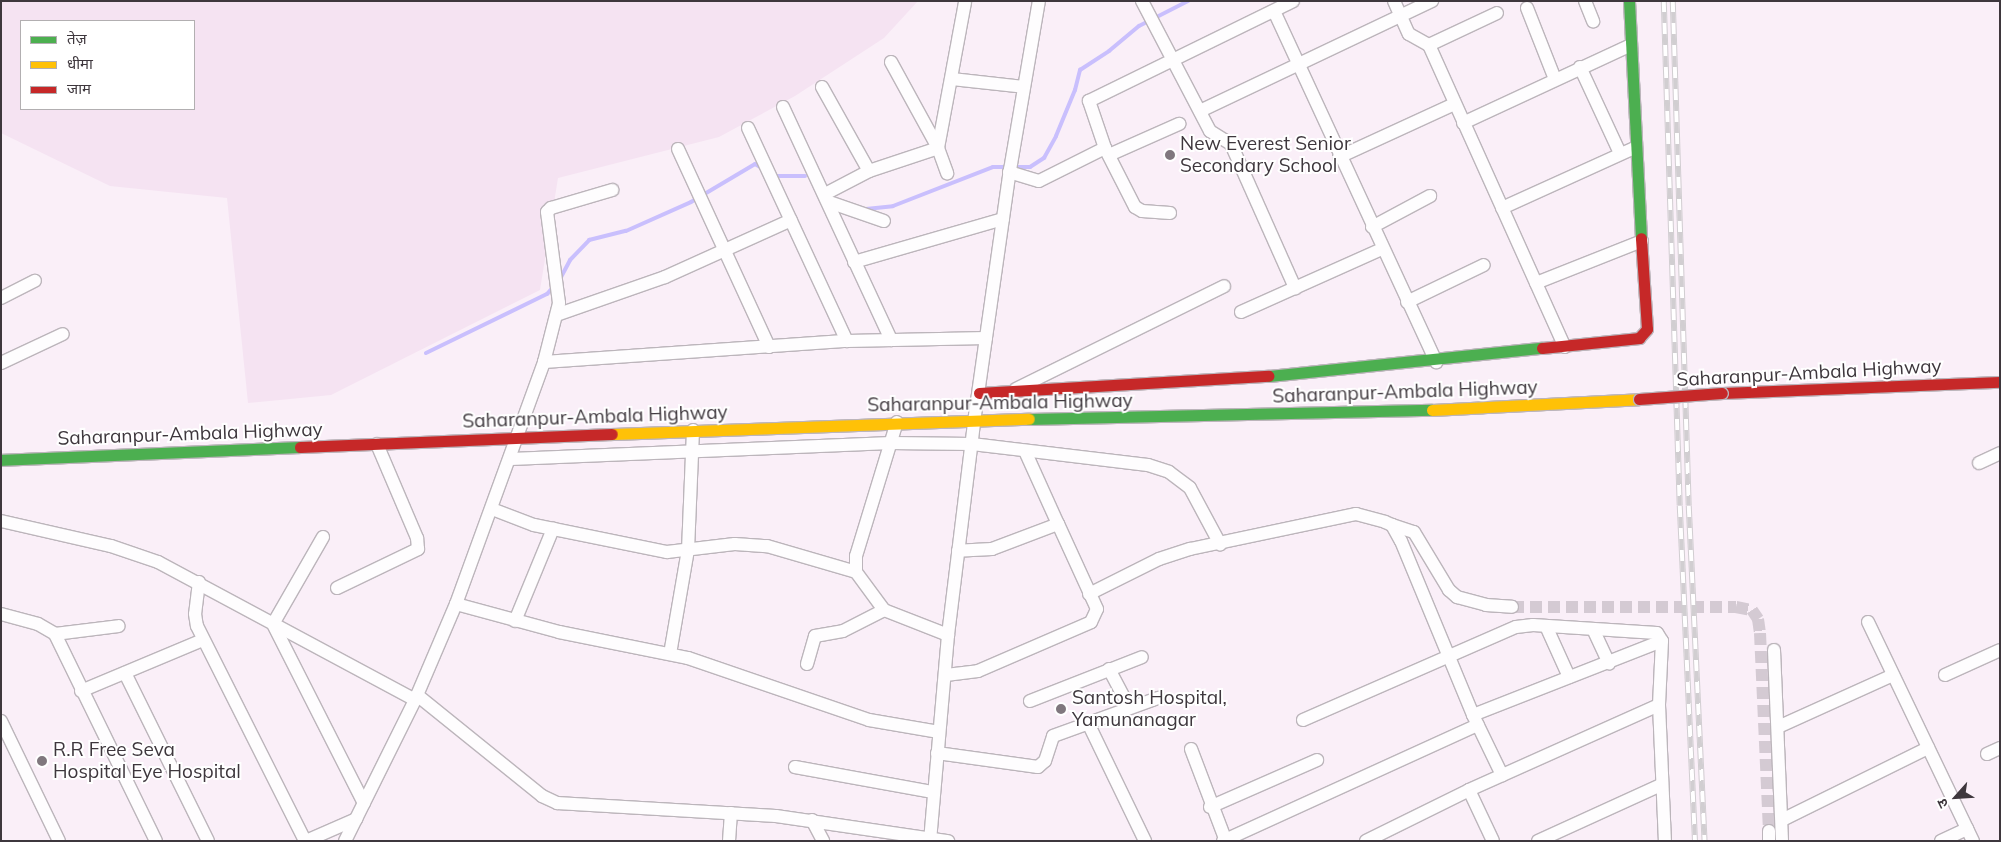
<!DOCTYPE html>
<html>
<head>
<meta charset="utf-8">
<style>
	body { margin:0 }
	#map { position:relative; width:2001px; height:842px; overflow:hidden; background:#faeff8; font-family:Mulish,"Noto Sans Devanagari",sans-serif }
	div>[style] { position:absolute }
	.built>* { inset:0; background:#f5e3f2 }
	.stream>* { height:4px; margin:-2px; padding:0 2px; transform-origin:2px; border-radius:2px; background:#c9bffd }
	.street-tunnel>* { height:12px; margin-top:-6px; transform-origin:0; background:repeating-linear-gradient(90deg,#d4cad3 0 12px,transparent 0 18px) }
	.roads { filter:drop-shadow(1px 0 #bcb5bb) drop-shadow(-1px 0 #bcb5bb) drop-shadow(0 1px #bcb5bb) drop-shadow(0 -1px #bcb5bb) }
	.street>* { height:12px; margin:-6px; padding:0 6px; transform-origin:6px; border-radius:6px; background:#fefdfe }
	.fast>* { height:11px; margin:-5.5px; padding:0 5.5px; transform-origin:5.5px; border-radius:5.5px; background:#4caf50 }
	.slow>* { height:11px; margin:-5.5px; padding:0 5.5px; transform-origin:5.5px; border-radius:5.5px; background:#ffc107 }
	.jam>* { height:11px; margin:-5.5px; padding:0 5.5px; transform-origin:5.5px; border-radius:5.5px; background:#c62828 }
	.rail>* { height:5.5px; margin-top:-2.75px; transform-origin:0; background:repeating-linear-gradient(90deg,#fff 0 11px,#d1ced1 0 22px); box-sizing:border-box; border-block:1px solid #d1ced1 }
	.bridges { filter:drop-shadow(1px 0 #bcb5bb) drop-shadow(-1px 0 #bcb5bb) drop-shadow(0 1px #bcb5bb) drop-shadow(0 -1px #bcb5bb) }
	.jam-bridge>* { height:11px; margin:-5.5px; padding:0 5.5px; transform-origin:5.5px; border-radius:5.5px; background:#c62828 }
	.dots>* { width:14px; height:14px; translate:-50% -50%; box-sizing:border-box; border:2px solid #fff; border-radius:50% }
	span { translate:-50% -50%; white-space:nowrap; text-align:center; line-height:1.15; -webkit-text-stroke:4px #fff; paint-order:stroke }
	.poi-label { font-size:19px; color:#3e373d }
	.left { translate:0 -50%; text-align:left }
	.street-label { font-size:19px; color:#3e373d }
	.frame { position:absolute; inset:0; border:2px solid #3e373d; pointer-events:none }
	.legend { position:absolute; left:20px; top:20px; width:175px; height:90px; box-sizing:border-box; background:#fff; border:1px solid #b2afb1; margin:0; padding:6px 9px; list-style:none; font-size:15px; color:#3e373d }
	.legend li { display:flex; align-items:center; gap:10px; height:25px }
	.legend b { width:25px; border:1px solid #b2afb1 }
	.north { position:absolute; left:1931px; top:772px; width:50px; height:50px; -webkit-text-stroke:4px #fff; paint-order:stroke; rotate:244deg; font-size:14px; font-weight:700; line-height:20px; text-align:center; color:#3e373d }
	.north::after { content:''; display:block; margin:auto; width:18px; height:22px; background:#3e373d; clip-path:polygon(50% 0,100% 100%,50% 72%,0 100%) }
</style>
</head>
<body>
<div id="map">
	<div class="built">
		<i style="clip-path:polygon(evenodd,1px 1px,918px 1px,884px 38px,795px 96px,719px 137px,558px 178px,540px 290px,331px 395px,248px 403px,227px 198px,110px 186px,1px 133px,1px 1px,21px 21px,194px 21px,194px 109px,21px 109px,21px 21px)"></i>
	</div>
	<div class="stream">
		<i style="left:774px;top:176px;width:31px"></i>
		<i style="left:866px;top:209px;width:27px;rotate:-6deg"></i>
		<i style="left:893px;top:206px;width:107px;rotate:-21.3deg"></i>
		<i style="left:993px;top:167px;width:37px"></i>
		<i style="left:1030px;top:167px;width:17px;rotate:-33deg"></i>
		<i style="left:1044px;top:158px;width:25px;rotate:-61deg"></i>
		<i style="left:1056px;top:136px;width:50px;rotate:-67.6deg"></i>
		<i style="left:1075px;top:90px;width:21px;rotate:-76deg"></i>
		<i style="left:1080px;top:70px;width:35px;rotate:-33deg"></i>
		<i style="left:1109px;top:51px;width:39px;rotate:-40deg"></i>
		<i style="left:1139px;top:26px;width:55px;rotate:-27deg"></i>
		<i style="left:560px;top:279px;width:21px;rotate:-62deg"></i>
		<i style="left:570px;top:260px;width:28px;rotate:-46deg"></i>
		<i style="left:589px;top:240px;width:38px;rotate:-14deg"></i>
		<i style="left:626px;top:231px;width:71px;rotate:-24deg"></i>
		<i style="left:691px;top:202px;width:74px;rotate:-30.7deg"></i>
		<i style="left:755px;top:164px;width:8px;rotate:30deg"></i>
		<i style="left:426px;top:353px;width:135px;rotate:-26deg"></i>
		<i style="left:547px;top:294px;width:11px;rotate:-49deg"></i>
	</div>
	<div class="street-tunnel">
		<i style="left:1512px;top:607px;width:224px"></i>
		<i style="left:1736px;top:607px;width:16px;rotate:11deg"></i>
		<i style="left:1752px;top:610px;width:11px;rotate:56deg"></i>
		<i style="left:1758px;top:619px;width:14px;rotate:82deg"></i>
		<i style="left:1760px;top:633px;width:198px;rotate:87.4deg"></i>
	</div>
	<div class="roads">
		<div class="street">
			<i style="left:1142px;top:1px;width:147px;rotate:62.4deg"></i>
			<i style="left:1210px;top:131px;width:25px;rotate:32deg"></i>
			<i style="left:1231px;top:144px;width:158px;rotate:66deg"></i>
			<i style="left:1394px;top:1px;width:36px;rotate:66deg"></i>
			<i style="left:1409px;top:34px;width:23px;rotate:29deg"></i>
			<i style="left:1429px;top:45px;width:331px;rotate:65.8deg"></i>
			<i style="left:1585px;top:1px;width:22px;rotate:68deg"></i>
			<i style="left:1527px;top:8px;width:76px;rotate:68.5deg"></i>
			<i style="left:1274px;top:11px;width:387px;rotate:65.2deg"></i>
			<i style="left:1429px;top:45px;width:75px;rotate:-25.2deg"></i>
			<i style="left:891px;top:62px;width:98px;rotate:61.3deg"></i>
			<i style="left:938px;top:148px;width:27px;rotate:70deg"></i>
			<i style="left:1580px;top:67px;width:95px;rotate:65.1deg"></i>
			<i style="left:952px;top:79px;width:72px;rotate:6.3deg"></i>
			<i style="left:822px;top:87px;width:96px;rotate:60.8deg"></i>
			<i style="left:783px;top:107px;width:257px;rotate:65.1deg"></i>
			<i style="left:1200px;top:111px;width:257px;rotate:-25.4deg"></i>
			<i style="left:1463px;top:123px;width:183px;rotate:-24.9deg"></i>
			<i style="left:748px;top:128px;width:235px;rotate:65.1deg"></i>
			<i style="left:678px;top:149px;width:218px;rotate:65.3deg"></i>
			<i style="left:1109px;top:155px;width:77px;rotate:-23.9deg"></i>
			<i style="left:1339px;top:157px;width:127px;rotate:-24.7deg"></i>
			<i style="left:1009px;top:172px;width:31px;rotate:17deg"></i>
			<i style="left:1039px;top:181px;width:74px;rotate:-26.6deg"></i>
			<i style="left:825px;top:194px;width:50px;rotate:-27.6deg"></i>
			<i style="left:869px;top:171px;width:73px;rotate:-18.4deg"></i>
			<i style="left:938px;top:148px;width:148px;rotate:-79.5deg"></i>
			<i style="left:829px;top:202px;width:58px;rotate:19.1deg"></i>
			<i style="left:1502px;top:208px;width:145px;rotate:-24.4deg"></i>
			<i style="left:1170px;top:213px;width:28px;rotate:-176deg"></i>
			<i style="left:1142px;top:211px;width:8px;rotate:-150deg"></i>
			<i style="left:1135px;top:207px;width:66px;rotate:-117deg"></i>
			<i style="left:1105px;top:148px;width:50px;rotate:-108.8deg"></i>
			<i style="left:1089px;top:101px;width:227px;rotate:-26.1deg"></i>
			<i style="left:1372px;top:227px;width:66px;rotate:-28.1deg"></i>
			<i style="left:854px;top:262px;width:155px;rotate:-16.1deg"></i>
			<i style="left:1536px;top:283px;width:114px;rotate:-21.6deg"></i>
			<i style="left:1px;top:298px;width:38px;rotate:-27deg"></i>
			<i style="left:1407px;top:302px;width:85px;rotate:-25.7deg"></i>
			<i style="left:1241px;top:312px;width:154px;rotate:-24.1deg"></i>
			<i style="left:559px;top:314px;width:112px;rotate:-19.2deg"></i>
			<i style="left:665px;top:277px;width:138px;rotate:-24.3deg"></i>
			<i style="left:544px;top:362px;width:304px;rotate:-4deg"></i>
			<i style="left:847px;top:341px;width:139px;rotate:-1.2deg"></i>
			<i style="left:1px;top:363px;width:68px;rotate:-25.1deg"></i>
			<i style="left:1016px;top:389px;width:232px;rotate:-26.3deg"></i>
			<i style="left:1025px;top:451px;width:80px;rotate:65.7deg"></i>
			<i style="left:511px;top:459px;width:380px;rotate:-2.4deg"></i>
			<i style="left:891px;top:443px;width:81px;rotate:0.7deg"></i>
			<i style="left:972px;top:444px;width:177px;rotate:6.8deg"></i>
			<i style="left:1148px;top:465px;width:22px;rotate:18deg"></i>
			<i style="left:1169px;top:472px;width:26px;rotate:37deg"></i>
			<i style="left:1190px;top:488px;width:64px;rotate:61.8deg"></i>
			<i style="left:1979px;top:463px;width:23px;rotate:-25deg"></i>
			<i style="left:492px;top:509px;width:45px;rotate:20.9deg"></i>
			<i style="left:534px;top:525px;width:136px;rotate:11.5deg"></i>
			<i style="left:667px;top:552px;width:68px;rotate:-6.7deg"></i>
			<i style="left:735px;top:544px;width:32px;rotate:4deg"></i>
			<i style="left:767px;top:546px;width:93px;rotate:16.3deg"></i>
			<i style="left:856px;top:572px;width:47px;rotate:53.6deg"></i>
			<i style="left:884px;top:610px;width:69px;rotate:21.3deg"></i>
			<i style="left:1px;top:521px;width:113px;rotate:12.8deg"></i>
			<i style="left:111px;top:546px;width:50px;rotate:18.8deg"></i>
			<i style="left:158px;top:562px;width:292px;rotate:28.2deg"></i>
			<i style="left:1392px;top:525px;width:23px;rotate:18deg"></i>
			<i style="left:1414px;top:532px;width:68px;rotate:58.9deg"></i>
			<i style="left:1449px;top:590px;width:11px;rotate:41deg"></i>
			<i style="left:1457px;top:597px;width:30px;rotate:15deg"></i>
			<i style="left:1486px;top:605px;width:26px;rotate:4deg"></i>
			<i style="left:323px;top:537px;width:100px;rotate:119.9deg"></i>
			<i style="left:273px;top:624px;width:201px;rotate:63.1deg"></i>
			<i style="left:856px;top:572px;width:16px;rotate:-90deg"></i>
			<i style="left:856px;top:556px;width:140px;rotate:-73deg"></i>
			<i style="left:199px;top:582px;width:32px;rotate:97deg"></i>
			<i style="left:195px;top:614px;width:12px;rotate:81deg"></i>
			<i style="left:197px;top:626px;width:241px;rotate:63.3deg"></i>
			<i style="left:337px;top:588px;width:90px;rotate:-25.7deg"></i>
			<i style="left:418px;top:549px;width:11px;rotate:-95deg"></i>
			<i style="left:417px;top:538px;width:102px;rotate:-113.1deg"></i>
			<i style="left:1089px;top:594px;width:78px;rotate:-26.6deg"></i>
			<i style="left:1159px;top:559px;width:33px;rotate:-18deg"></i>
			<i style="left:1190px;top:549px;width:170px;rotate:-11.9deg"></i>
			<i style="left:1356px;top:514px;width:30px;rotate:15deg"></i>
			<i style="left:1385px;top:522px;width:8px;rotate:23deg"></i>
			<i style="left:1392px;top:525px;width:18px;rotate:61deg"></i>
			<i style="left:1401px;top:541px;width:188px;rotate:67.5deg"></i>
			<i style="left:1473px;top:715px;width:67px;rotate:64.2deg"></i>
			<i style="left:456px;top:604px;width:107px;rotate:15.2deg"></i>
			<i style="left:559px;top:632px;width:132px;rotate:11.4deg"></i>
			<i style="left:688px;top:658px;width:191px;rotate:18.9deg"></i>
			<i style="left:869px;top:720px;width:71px;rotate:9.7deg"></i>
			<i style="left:1px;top:614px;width:38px;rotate:15deg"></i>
			<i style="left:38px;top:624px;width:20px;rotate:30deg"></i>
			<i style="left:55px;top:634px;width:64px;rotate:-7.1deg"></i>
			<i style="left:515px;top:621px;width:100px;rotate:-67.6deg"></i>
			<i style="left:1868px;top:622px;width:243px;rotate:64.4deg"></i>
			<i style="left:1546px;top:626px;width:56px;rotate:65.7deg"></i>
			<i style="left:1593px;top:629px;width:38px;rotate:65deg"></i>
			<i style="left:55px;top:634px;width:230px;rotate:64deg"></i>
			<i style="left:1774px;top:650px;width:191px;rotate:87.6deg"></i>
			<i style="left:670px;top:654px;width:106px;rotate:-80.2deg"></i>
			<i style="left:688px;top:550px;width:120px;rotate:-87.6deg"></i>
			<i style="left:807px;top:664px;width:29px;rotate:-74deg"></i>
			<i style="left:815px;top:636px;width:28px;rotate:-10deg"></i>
			<i style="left:843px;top:631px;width:46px;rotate:-27.1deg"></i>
			<i style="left:1109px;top:669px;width:43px;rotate:62.2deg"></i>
			<i style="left:125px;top:673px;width:187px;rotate:63.7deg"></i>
			<i style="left:946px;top:675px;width:32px;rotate:-7deg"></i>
			<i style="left:978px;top:671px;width:123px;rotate:-23.4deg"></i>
			<i style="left:1091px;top:622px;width:14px;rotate:-65deg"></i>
			<i style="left:1097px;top:609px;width:94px;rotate:-114.6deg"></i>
			<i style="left:1058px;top:524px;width:71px;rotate:159.3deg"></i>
			<i style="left:992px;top:549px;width:34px;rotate:177deg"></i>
			<i style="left:1945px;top:675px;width:60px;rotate:-24.4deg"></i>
			<i style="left:81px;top:691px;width:132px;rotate:-22.7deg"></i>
			<i style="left:417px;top:695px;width:161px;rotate:38.9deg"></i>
			<i style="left:542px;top:796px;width:17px;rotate:25deg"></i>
			<i style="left:557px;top:803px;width:219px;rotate:3.4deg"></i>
			<i style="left:776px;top:816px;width:174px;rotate:8.3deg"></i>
			<i style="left:1030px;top:701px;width:120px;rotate:-21.4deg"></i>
			<i style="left:1473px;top:715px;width:203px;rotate:-21.4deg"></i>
			<i style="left:1303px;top:720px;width:232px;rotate:-23.6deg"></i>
			<i style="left:1516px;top:627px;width:17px;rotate:-7deg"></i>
			<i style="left:1533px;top:625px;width:124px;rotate:3.7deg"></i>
			<i style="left:1657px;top:633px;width:9px;rotate:58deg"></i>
			<i style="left:1662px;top:641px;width:64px;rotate:92.7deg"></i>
			<i style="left:1659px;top:705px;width:136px;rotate:87.5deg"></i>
			<i style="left:1px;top:721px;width:133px;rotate:64.2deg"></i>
			<i style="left:1089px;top:725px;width:129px;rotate:64.2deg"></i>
			<i style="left:1778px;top:727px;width:126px;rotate:-24.3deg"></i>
			<i style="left:1191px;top:749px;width:98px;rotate:69.2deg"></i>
			<i style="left:937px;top:753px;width:102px;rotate:7.9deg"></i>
			<i style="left:1038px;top:767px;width:9px;rotate:-41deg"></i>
			<i style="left:1045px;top:761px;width:26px;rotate:-72deg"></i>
			<i style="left:1053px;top:736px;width:112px;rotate:-19.9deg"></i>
			<i style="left:1987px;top:754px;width:14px;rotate:-25deg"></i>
			<i style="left:795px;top:767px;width:139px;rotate:10.3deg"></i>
			<i style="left:1469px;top:790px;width:56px;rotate:64.8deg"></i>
			<i style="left:1210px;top:807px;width:117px;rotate:-23.7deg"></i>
			<i style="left:812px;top:820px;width:24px;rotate:62deg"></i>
			<i style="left:1782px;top:820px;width:163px;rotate:-26.3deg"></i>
			<i style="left:1769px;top:831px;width:10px;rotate:90deg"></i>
			<i style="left:306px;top:841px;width:55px;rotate:-23.7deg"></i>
			<i style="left:345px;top:841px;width:157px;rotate:-63.6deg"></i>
			<i style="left:415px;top:700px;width:104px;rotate:-66.9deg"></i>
			<i style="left:456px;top:604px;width:258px;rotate:-70deg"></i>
			<i style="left:544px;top:362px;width:61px;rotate:-75.7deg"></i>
			<i style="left:559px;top:303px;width:92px;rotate:-97.5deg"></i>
			<i style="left:547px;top:212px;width:6px;rotate:-45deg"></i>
			<i style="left:551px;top:208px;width:64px;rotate:-16.4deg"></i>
			<i style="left:729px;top:841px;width:28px;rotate:-86deg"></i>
			<i style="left:930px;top:841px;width:207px;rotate:-85deg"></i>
			<i style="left:948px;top:635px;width:215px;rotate:-83deg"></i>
			<i style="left:974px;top:422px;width:255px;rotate:-81.9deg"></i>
			<i style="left:1010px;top:170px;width:171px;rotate:-80.3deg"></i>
			<i style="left:1223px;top:841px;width:280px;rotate:-24.5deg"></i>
			<i style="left:1366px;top:841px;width:115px;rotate:-26.3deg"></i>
			<i style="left:1469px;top:790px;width:208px;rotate:-24.1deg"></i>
			<i style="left:1538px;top:841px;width:135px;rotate:-24.5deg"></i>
			<i style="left:1941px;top:841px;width:29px;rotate:-25deg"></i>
		</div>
		<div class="fast">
			<i style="left:1629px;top:1px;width:237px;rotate:87.1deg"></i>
			<i style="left:1269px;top:376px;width:274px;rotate:-5.9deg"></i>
			<i style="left:1029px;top:419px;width:403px;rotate:-1.3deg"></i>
			<i style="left:1px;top:460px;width:299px;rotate:-2.5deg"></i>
		</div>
		<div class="slow">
			<i style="left:1432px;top:410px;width:207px;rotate:-3deg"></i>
			<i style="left:612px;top:434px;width:417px;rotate:-2.1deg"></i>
		</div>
		<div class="jam">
			<i style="left:1542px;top:348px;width:98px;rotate:-5.9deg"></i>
			<i style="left:1639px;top:338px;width:12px;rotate:-48deg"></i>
			<i style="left:1647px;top:329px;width:91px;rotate:-93.8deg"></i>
			<i style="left:979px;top:393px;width:290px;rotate:-3.4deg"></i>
			<i style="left:1722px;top:393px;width:278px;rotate:-2.3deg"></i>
			<i style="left:300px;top:447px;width:312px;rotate:-2.4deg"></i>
		</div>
	</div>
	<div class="rail">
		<i style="left:1664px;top:1px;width:505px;rotate:88.19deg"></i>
		<i style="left:1680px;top:506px;width:335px;rotate:87.4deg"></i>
		<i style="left:1673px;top:1px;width:505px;rotate:88.19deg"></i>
		<i style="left:1689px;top:506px;width:335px;rotate:87.3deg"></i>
	</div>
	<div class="bridges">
		<div class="jam-bridge">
			<i style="left:1639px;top:399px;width:83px;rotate:-4.1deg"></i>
		</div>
	</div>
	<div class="dots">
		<i style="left:1170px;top:155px;background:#80777e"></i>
		<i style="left:1061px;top:709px;background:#80777e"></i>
		<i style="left:42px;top:761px;background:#80777e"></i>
	</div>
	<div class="poi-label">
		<span class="left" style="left:1180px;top:155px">New Everest Senior<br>Secondary School</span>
		<span class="left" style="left:1072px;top:709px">Santosh Hospital,<br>Yamunanagar</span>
		<span class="left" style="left:53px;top:761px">R.R Free Seva<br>Hospital Eye Hospital</span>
	</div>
	<div class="street-label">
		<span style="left:1809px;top:373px;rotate:-3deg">Saharanpur-Ambala Highway</span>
		<span style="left:1405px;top:392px;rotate:-2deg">Saharanpur-Ambala Highway</span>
		<span style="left:1000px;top:403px;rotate:-1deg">Saharanpur-Ambala Highway</span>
		<span style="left:595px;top:417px;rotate:-2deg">Saharanpur-Ambala Highway</span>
		<span style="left:190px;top:434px;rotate:-2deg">Saharanpur-Ambala Highway</span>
	</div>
	<div class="frame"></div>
	<ul class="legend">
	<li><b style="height:6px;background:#4caf50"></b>तेज़</li>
	<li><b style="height:6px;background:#ffc107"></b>धीमा</li>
	<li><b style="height:6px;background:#c62828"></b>जाम</li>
	</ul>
	<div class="north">उ</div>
</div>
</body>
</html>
